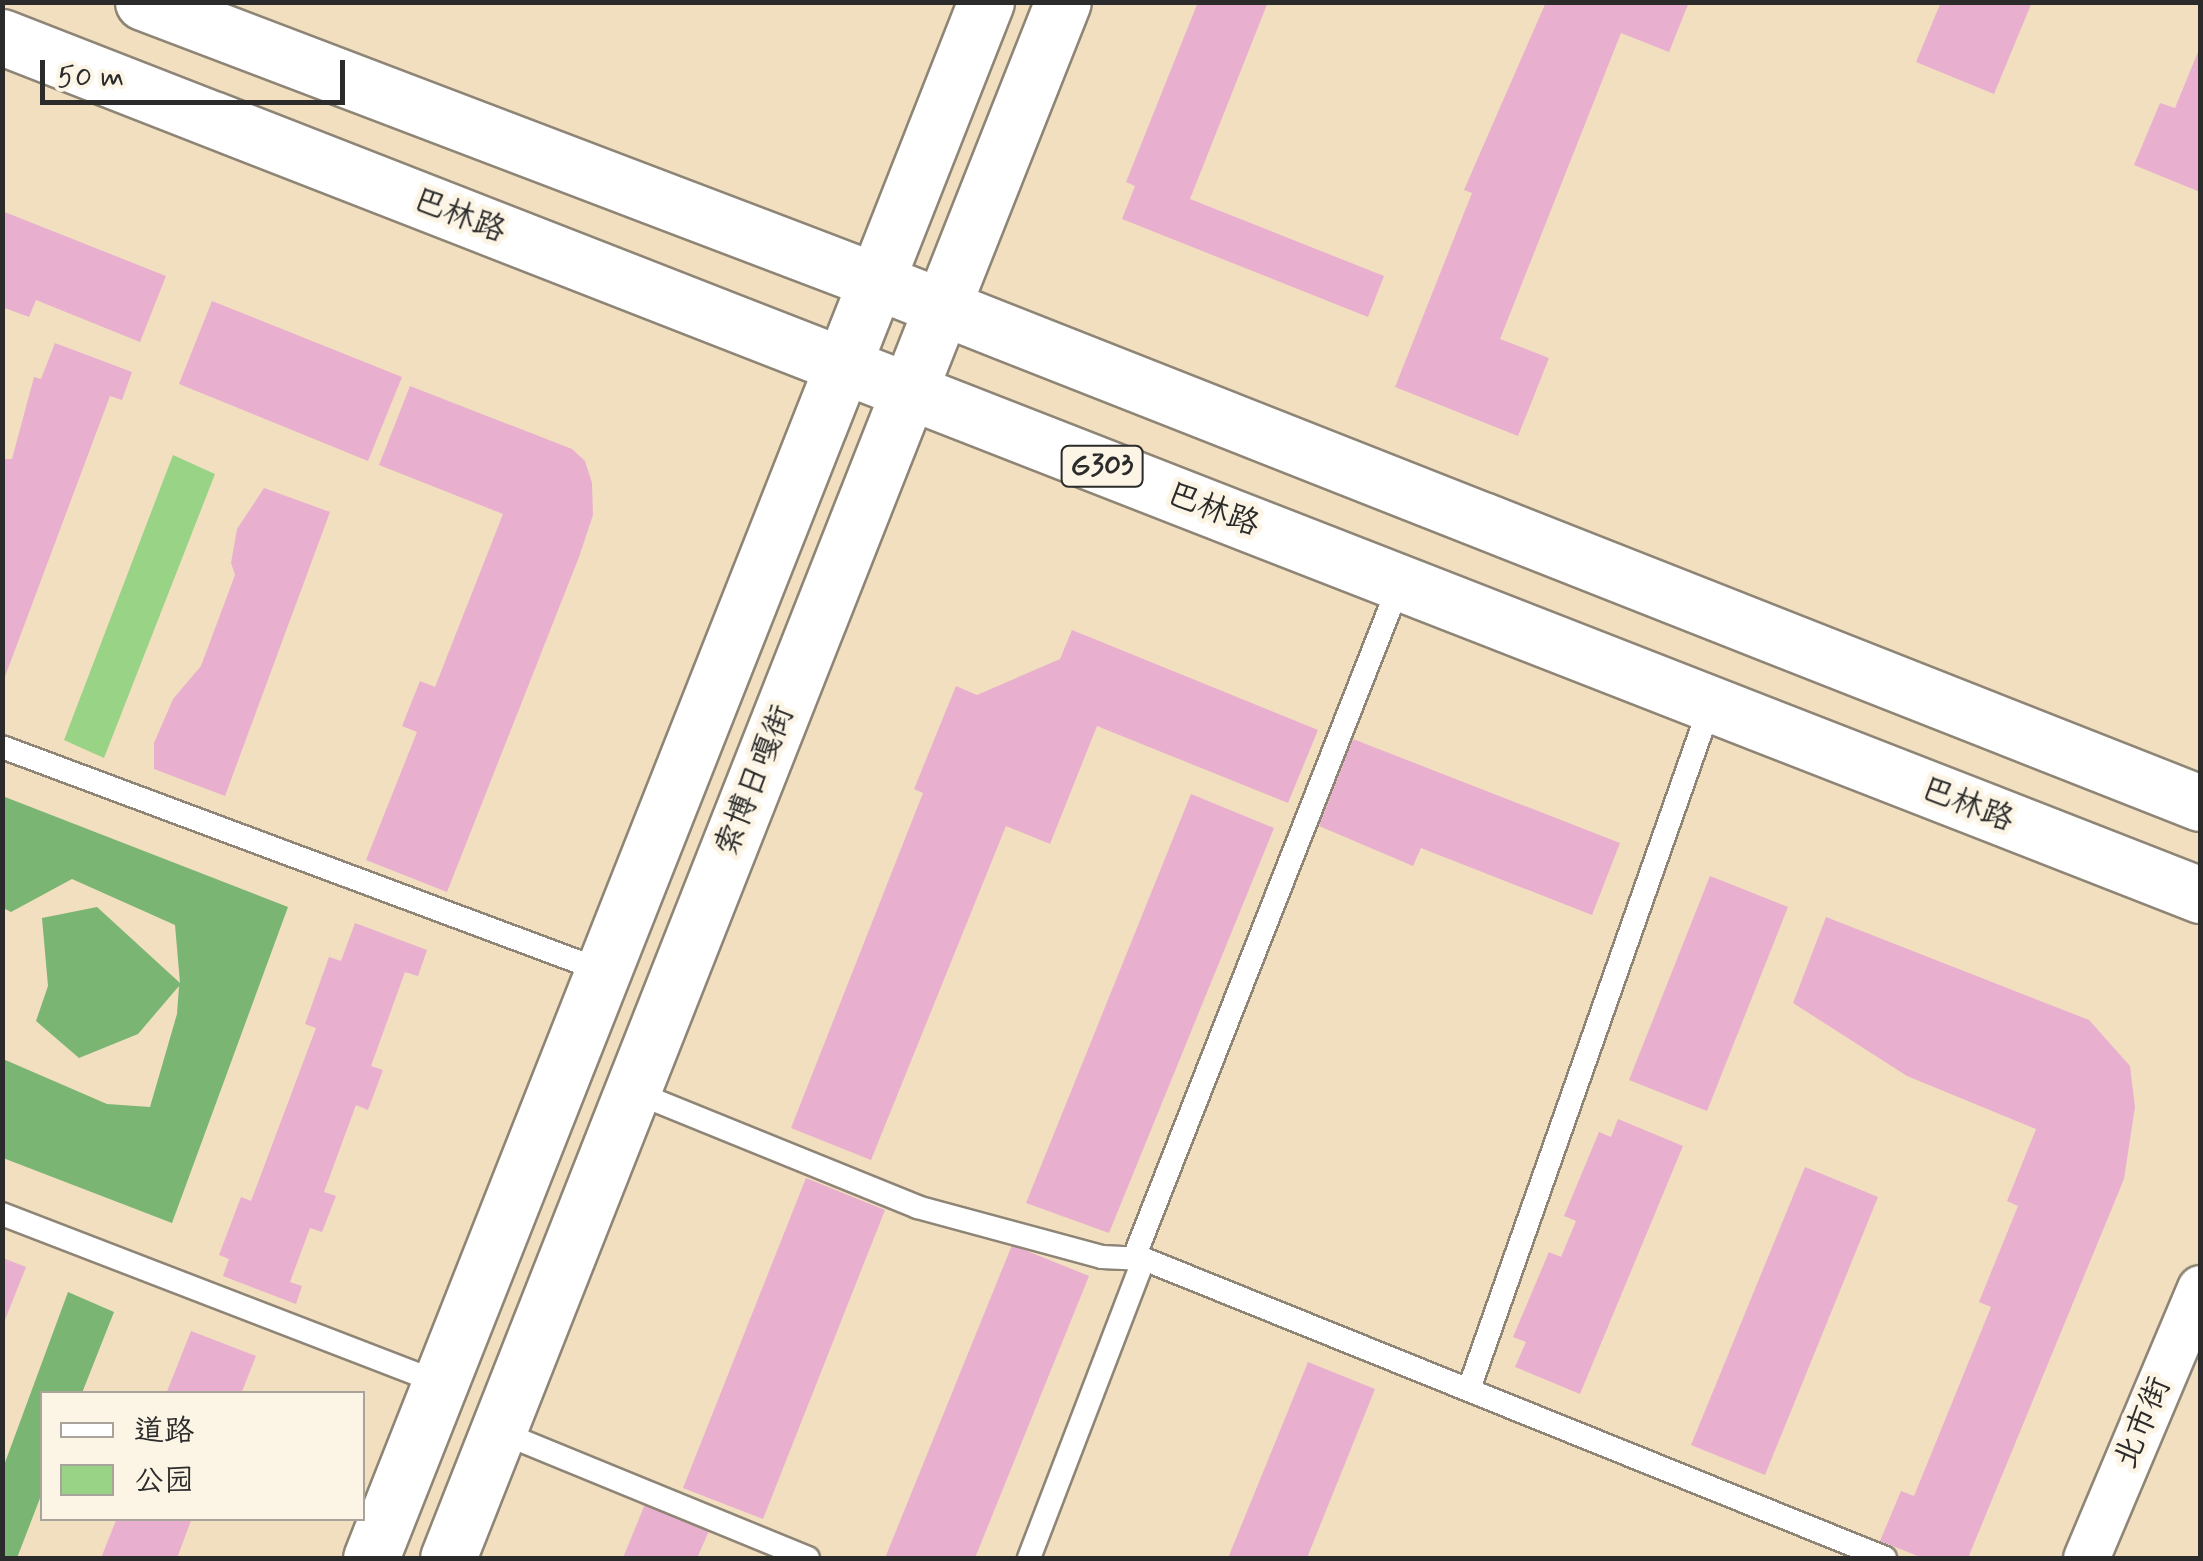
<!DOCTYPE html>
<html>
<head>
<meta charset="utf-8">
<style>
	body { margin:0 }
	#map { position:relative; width:2203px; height:1561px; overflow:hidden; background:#f1dfc0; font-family:Mynerve,"LXGW WenKai TC",sans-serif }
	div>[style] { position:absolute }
	.green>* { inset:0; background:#98d386 }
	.forest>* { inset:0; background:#7ab573 }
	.building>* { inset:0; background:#e8b0ce }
	.roads { filter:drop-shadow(2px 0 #8e8576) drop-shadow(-2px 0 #8e8576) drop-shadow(0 2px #8e8576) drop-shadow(0 -2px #8e8576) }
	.service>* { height:22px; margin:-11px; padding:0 11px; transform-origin:11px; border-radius:11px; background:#fff }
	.minor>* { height:45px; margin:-22.5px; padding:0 22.5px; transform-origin:22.5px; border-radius:22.5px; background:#fff }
	.tertiary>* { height:55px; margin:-27.5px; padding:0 27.5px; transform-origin:27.5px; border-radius:27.5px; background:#fff }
	.primary>* { height:55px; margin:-27.5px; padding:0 27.5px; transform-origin:27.5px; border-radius:27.5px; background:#fff }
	span { translate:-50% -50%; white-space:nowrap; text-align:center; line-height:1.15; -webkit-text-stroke:10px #fcf5e5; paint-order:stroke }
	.shield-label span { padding:2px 8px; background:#fcf5e5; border:2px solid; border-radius:8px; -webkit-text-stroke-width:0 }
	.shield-label { font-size:30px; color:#2b2b2b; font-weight:700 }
	.street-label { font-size:32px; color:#2b2b2b }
	.frame { position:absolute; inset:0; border:5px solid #2b2b2b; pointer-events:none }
	.legend { position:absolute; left:40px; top:1391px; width:325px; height:130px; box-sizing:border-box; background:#fcf5e5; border:2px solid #a8a49b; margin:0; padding:12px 18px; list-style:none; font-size:30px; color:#2b2b2b }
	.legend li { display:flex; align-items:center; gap:20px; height:50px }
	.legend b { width:50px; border:2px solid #a8a49b }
	.scale { position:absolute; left:40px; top:60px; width:305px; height:45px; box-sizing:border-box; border:5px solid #2b2b2b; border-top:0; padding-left:12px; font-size:30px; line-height:35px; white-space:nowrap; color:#2b2b2b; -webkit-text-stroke:8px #fcf5e5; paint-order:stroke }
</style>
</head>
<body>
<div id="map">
	<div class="green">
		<i style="clip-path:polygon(173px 455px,215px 474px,104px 758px,64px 740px)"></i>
	</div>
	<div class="forest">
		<i style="clip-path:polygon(5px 797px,288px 907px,172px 1223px,3px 1158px,3px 1059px,107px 1104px,150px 1107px,177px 1014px,179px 986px,138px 1034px,79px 1058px,36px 1021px,48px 986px,42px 918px,97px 907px,180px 983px,175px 925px,72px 879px,11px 912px,3px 908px)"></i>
		<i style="clip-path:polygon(68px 1292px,114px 1312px,82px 1393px,42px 1394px,42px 1493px,17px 1558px,3px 1558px,3px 1468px)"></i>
	</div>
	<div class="building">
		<i style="clip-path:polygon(1198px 2px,1268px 2px,1190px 199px,1384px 276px,1368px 317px,1122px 219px,1135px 186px,1126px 182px)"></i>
		<i style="clip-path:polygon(1546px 2px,1689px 2px,1669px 52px,1621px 33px,1500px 339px,1549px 358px,1518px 436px,1395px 387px,1472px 193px,1464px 190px)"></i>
		<i style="clip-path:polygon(1941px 2px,2032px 2px,1994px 94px,1916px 62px)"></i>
		<i style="clip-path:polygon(2200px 47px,2200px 192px,2134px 165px,2160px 103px,2175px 108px)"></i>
		<i style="clip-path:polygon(2px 211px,166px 276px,140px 342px,36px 300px,29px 317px,2px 307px)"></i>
		<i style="clip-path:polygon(212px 301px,402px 377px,368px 461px,179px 384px)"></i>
		<i style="clip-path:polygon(55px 343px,132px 372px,122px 400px,110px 396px,3px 682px,2px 459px,12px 459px,34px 377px,41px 379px)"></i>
		<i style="clip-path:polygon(410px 386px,572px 449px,585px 461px,592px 483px,593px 515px,579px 557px,447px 892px,366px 860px,417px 732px,402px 726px,420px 681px,435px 687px,503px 514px,379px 465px)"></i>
		<i style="clip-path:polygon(264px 488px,330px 512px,225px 796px,154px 769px,154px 743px,173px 699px,201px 666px,235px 575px,231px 563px,237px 529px)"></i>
		<i style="clip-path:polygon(1072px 630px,1318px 730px,1288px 803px,1097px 726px,1050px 844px,1006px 826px,871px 1160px,791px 1128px,923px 793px,914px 789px,956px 686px,977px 695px,1060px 659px)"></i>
		<i style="clip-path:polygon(1353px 739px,1620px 843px,1592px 915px,1421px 848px,1413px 866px,1319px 826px)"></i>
		<i style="clip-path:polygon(1191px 794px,1274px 828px,1109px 1233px,1026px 1203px)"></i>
		<i style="clip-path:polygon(1710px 876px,1788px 907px,1707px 1111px,1629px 1080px)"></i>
		<i style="clip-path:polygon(1826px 917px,2089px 1020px,2130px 1066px,2135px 1107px,2124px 1179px,1968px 1558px,1923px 1558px,1880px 1541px,1901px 1491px,1914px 1496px,1991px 1307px,1979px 1302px,2018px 1206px,2007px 1201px,2036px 1129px,1907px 1076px,1793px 1003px)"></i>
		<i style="clip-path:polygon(355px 923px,427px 950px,418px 976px,405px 972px,371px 1066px,383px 1070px,368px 1110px,356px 1105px,324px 1192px,336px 1196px,322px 1232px,310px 1228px,290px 1282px,302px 1286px,296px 1304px,223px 1276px,229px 1259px,219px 1255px,241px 1197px,251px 1201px,316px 1028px,305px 1024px,329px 957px,341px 961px)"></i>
		<i style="clip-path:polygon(1618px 1119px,1683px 1146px,1580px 1394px,1515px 1367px,1526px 1342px,1513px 1337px,1549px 1252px,1561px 1257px,1576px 1221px,1564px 1216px,1599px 1132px,1611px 1137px)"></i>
		<i style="clip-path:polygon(1805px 1167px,1878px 1197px,1765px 1475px,1691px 1445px)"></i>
		<i style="clip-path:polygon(806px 1178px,885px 1210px,763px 1519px,683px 1488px)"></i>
		<i style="clip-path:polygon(1012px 1245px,1089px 1276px,975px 1558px,885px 1558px)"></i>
		<i style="clip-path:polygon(3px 1258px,26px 1267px,3px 1325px)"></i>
		<i style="clip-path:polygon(191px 1331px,256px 1356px,241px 1394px,166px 1394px)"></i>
		<i style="clip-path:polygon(1308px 1362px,1375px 1389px,1307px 1558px,1228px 1558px)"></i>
		<i style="clip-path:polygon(645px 1504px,709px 1531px,697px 1558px,623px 1558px)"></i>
		<i style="clip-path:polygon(117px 1518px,192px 1518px,177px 1558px,101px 1558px)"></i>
	</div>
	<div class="roads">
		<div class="service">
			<i style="left:2px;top:747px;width:641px;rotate:20.44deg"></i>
			<i style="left:632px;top:1091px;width:308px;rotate:22.1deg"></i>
			<i style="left:917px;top:1207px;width:192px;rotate:15.1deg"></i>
			<i style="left:1102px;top:1257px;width:42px;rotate:2.7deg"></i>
			<i style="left:1144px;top:1259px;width:799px;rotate:21.97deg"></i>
			<i style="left:2px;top:1214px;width:469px;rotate:21.1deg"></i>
			<i style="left:1135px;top:1255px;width:722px;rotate:-68.48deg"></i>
			<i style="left:1469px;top:1389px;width:724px;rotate:-70.56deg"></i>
			<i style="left:498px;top:1431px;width:335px;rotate:22.3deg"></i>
			<i style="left:1029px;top:1558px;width:320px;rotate:-69deg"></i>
		</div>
		<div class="minor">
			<i style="left:2086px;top:1558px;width:293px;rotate:-67.1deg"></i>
		</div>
		<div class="tertiary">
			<i style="left:876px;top:281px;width:300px;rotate:-68.5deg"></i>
			<i style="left:942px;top:307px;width:328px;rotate:-68.4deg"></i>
		</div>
		<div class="primary">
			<i style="left:143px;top:2px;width:784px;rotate:20.84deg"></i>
			<i style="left:876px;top:281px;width:1423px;rotate:21.52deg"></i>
			<i style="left:2px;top:37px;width:2360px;rotate:21.32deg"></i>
			<i style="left:371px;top:1558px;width:1373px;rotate:-68.42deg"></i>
			<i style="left:448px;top:1558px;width:1345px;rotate:-68.45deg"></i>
		</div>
	</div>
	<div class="shield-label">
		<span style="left:1102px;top:466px">G303</span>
	</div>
	<div class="street-label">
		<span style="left:459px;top:216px;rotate:21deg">巴林路</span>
		<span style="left:1213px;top:510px;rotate:21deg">巴林路</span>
		<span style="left:755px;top:781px;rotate:-68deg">索博日嘎街</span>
		<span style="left:1967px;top:805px;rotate:21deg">巴林路</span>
		<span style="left:2143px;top:1423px;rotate:-67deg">北市街</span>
	</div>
	<div class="frame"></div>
	<ul class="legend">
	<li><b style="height:12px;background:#fff"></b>道路</li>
	<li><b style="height:28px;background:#98d386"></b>公园</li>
	</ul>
	<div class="scale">50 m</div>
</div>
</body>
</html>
